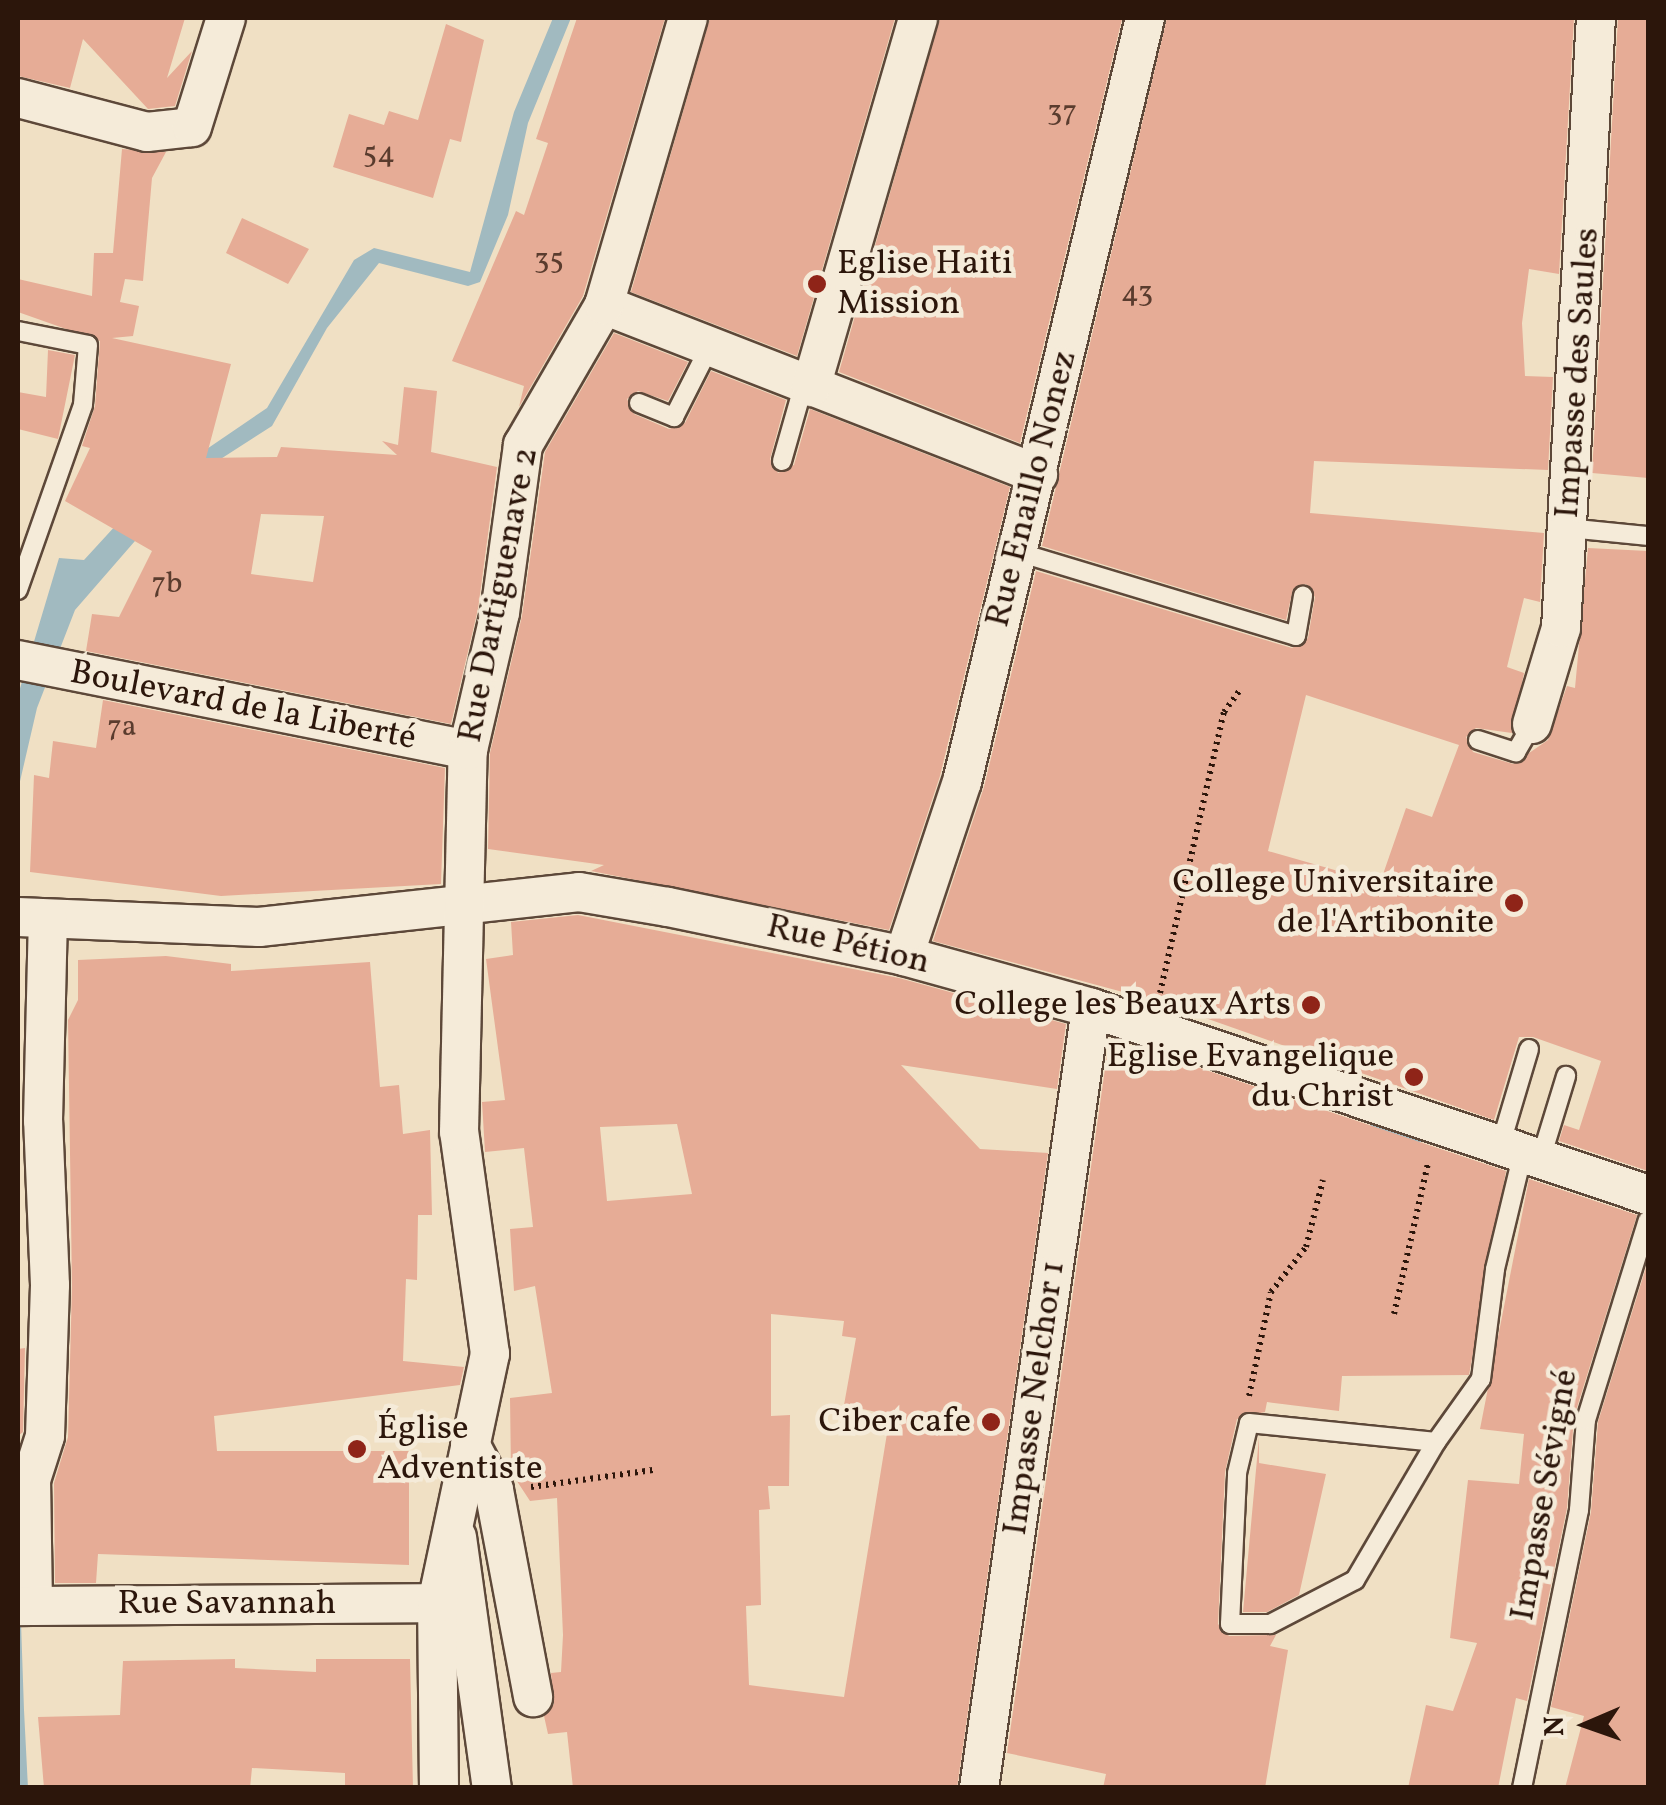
<!DOCTYPE html>
<html>
<head>
<meta charset="utf-8">
<style>
	body { margin:0 }
	#map { position:relative; width:1666px; height:1805px; overflow:hidden; background:#f0e0c4; font-family:Vollkorn,serif }
	div>[style] { position:absolute }
	.water>* { inset:0; background:#a1bac0 }
	.stream>* { height:12px; margin:-6px; padding:0 6px; transform-origin:6px; border-radius:6px; background:#a1bac0 }
	.building>* { inset:0; background:#e6ac96 }
	.path>* { height:6px; margin-top:-3px; transform-origin:0; background:repeating-linear-gradient(90deg,#2c160b 0 2.5px,transparent 0 7.5px) }
	.roads { filter:drop-shadow(2px 0 #5d4839) drop-shadow(-2px 0 #5d4839) drop-shadow(0 2px #5d4839) drop-shadow(0 -2px #5d4839) }
	.service>* { height:18px; margin:-9px; padding:0 9px; transform-origin:9px; border-radius:9px; background:#f5ebd9 }
	.minor>* { height:38px; margin:-19px; padding:0 19px; transform-origin:19px; border-radius:19px; background:#f5ebd9 }
	.dots>* { width:28px; height:28px; translate:-50% -50%; box-sizing:border-box; border:5px solid #f5ebd9; border-radius:50% }
	span { translate:-50% -50%; white-space:nowrap; text-align:center; line-height:1.15; -webkit-text-stroke:9px #f5ebd9; paint-order:stroke }
	.number-label { font-size:30px; color:#5a3c2e }
	.number-label span { -webkit-text-stroke-width:0 }
	.poi-label { font-size:35px; color:#2c160b }
	.left { translate:0 -50%; text-align:left }
	.right { translate:-100% -50%; text-align:right }
	.street-label { font-size:35px; color:#2c160b }
	.frame { position:absolute; inset:0; border:20px solid #2c160b; pointer-events:none }
	.north { position:absolute; left:1536px; top:1675px; width:100px; height:100px; -webkit-text-stroke:8px #f5ebd9; paint-order:stroke; rotate:268deg; font-size:28px; font-weight:700; line-height:40px; text-align:center; color:#2c160b }
	.north::after { content:''; display:block; margin:auto; width:35px; height:45px; background:#2c160b; clip-path:polygon(50% 0,100% 100%,50% 72%,0 100%) }
</style>
</head>
<body>
<div id="map">
	<div class="water">
		<i style="clip-path:polygon(553px 18px,571px 18px,528px 123px,508px 215px,480px 282px,468px 286px,379px 263px,327px 328px,272px 426px,188px 480px,75px 610px,37px 708px,18px 790px,18px 695px,59px 558px,84px 560px,151px 487px,267px 408px,354px 260px,374px 248px,470px 272px,514px 112px)"></i>
		<i style="clip-path:polygon(18px 1535px,24px 1710px,28px 1788px,18px 1787px)"></i>
	</div>
	<div class="stream">
		<i style="left:1376px;top:1123px;width:44px;rotate:18.4deg"></i>
	</div>
	<div class="building">
		<i style="clip-path:polygon(18px 18px,185px 18px,167px 78px,192px 51px,175px 106px,148px 109px,83px 39px,70px 88px,18px 76px)"></i>
		<i style="clip-path:polygon(577px 18px,665px 18px,583px 296px,519px 407px,524px 386px,452px 361px,516px 211px,524px 215px,548px 143px,536px 139px)"></i>
		<i style="clip-path:polygon(710px 18px,895px 18px,797px 356px,631px 292px)"></i>
		<i style="clip-path:polygon(940px 18px,1122px 19px,1020px 443px,839px 372px)"></i>
		<i style="clip-path:polygon(evenodd,1167px 18px,1574px 18px,1559px 274px,1529px 269px,1522px 323px,1525px 376px,1553px 377px,1548px 470px,1314px 461px,1310px 513px,1544px 533px,1540px 602px,1524px 598px,1507px 667px,1524px 673px,1512px 733px,1476px 728px,1466px 737px,1473px 752px,1513px 764px,1548px 740px,1567px 686px,1575px 688px,1588px 548px,1648px 551px,1648px 1171px,1559px 1141px,1564px 1125px,1579px 1130px,1601px 1061px,1533px 1037px,1519px 1037px,1494px 1120px,1160px 1002px,933px 941px,984px 787px,1036px 571px,1292px 648px,1308px 638px,1315px 597px,1306px 584px,1293px 589px,1286px 620px,1042px 546px,1167px 18px,1306px 695px,1459px 745px,1432px 817px,1406px 808px,1380px 883px,1268px 851px,1306px 695px)"></i>
		<i style="clip-path:polygon(1618px 18px,1648px 18px,1648px 478px,1592px 473px)"></i>
		<i style="clip-path:polygon(446px 24px,484px 40px,461px 142px,450px 139px,433px 198px,333px 167px,349px 114px,384px 125px,389px 111px,418px 120px)"></i>
		<i style="clip-path:polygon(evenodd,122px 149px,166px 152px,152px 178px,143px 281px,125px 279px,120px 302px,139px 306px,133px 336px,112px 338px,231px 364px,206px 458px,277px 457px,281px 447px,397px 455px,382px 441px,398px 445px,404px 387px,437px 391px,431px 452px,497px 467px,478px 609px,451px 724px,86px 651px,92px 614px,119px 617px,152px 551px,65px 501px,90px 448px,82px 446px,95px 406px,100px 341px,18px 312px,18px 279px,92px 296px,94px 253px,113px 253px,122px 149px,261px 514px,324px 516px,313px 582px,251px 574px,261px 514px)"></i>
		<i style="clip-path:polygon(242px 218px,309px 249px,288px 284px,226px 253px)"></i>
		<i style="clip-path:polygon(614px 333px,688px 362px,668px 401px,638px 391px,627px 399px,634px 414px,669px 429px,685px 423px,711px 371px,786px 400px,770px 459px,778px 473px,794px 465px,810px 409px,1010px 487px,940px 776px,889px 930px,591px 871px,604px 865px,488px 849px,490px 753px,522px 616px,545px 452px)"></i>
		<i style="clip-path:polygon(48px 350px,75px 355px,58px 439px,18px 429px,18px 392px,46px 397px)"></i>
		<i style="clip-path:polygon(103px 700px,445px 768px,441px 884px,221px 896px,30px 872px,34px 775px,49px 778px,53px 741px,96px 748px)"></i>
		<i style="clip-path:polygon(evenodd,578px 915px,899px 978px,1066px 1024px,1057px 1089px,901px 1065px,980px 1149px,1048px 1153px,957px 1788px,573px 1788px,567px 1732px,548px 1734px,544px 1716px,554px 1704px,551px 1673px,561px 1672px,563px 1635px,557px 1498px,530px 1501px,511px 1472px,510px 1398px,552px 1393px,535px 1286px,514px 1291px,510px 1229px,533px 1227px,524px 1148px,485px 1152px,482px 1102px,505px 1100px,486px 959px,513px 955px,511px 922px,578px 915px,677px 1124px,692px 1194px,607px 1201px,600px 1127px,677px 1124px,578px 915px,771px 1314px,844px 1321px,842px 1336px,856px 1338px,844px 1405px,890px 1415px,844px 1697px,749px 1685px,746px 1606px,761px 1605px,759px 1510px,770px 1509px,768px 1486px,789px 1486px,790px 1415px,771px 1416px,771px 1314px)"></i>
		<i style="clip-path:polygon(166px 956px,231px 964px,231px 971px,370px 962px,380px 1087px,399px 1085px,403px 1134px,430px 1130px,432px 1215px,418px 1215px,417px 1280px,406px 1279px,403px 1361px,464px 1367px,460px 1385px,214px 1416px,217px 1451px,409px 1451px,409px 1565px,98px 1554px,96px 1583px,55px 1583px,54px 1483px,68px 1437px,72px 1286px,68px 1020px,78px 1000px,78px 960px)"></i>
		<i style="clip-path:polygon(1149px 1051px,1506px 1171px,1469px 1375px,1342px 1376px,1339px 1411px,1267px 1402px,1265px 1412px,1237px 1419px,1225px 1472px,1218px 1624px,1229px 1636px,1276px 1635px,1270px 1646px,1288px 1650px,1265px 1788px,1103px 1788px,1106px 1774px,1007px 1753px,1107px 1055px,1147px 1063px)"></i>
		<i style="clip-path:polygon(1529px 1179px,1637px 1215px,1574px 1417px,1567px 1508px,1527px 1701px,1516px 1698px,1498px 1788px,1408px 1788px,1426px 1705px,1453px 1711px,1477px 1643px,1450px 1638px,1468px 1480px,1519px 1484px,1524px 1434px,1480px 1429px)"></i>
		<i style="clip-path:polygon(1648px 1261px,1648px 1788px,1565px 1788px,1584px 1716px,1551px 1707px,1591px 1512px,1598px 1422px)"></i>
		<i style="clip-path:polygon(25px 1348px,23px 1432px,18px 1436px,18px 1349px)"></i>
		<i style="clip-path:polygon(1259px 1437px,1259px 1463px,1326px 1474px,1299px 1595px,1267px 1612px,1243px 1612px)"></i>
		<i style="clip-path:polygon(235px 1659px,235px 1668px,316px 1672px,316px 1659px,410px 1659px,413px 1788px,345px 1788px,345px 1773px,252px 1768px,250px 1788px,44px 1788px,38px 1717px,120px 1715px,123px 1661px)"></i>
	</div>
	<div class="path">
		<i style="left:1160px;top:993px;width:288px;rotate:-77.2deg"></i>
		<i style="left:1224px;top:712px;width:26px;rotate:-54deg"></i>
		<i style="left:1394px;top:1314px;width:155px;rotate:-77.3deg"></i>
		<i style="left:1249px;top:1396px;width:106px;rotate:-78.1deg"></i>
		<i style="left:1271px;top:1292px;width:57px;rotate:-52.1deg"></i>
		<i style="left:1306px;top:1247px;width:69px;rotate:-75.8deg"></i>
		<i style="left:531px;top:1487px;width:123px;rotate:-7.9deg"></i>
	</div>
	<div class="roads">
		<div class="service">
			<i style="left:18px;top:331px;width:71px;rotate:11.3deg"></i>
			<i style="left:88px;top:345px;width:60px;rotate:94.8deg"></i>
			<i style="left:83px;top:405px;width:196px;rotate:109.4deg"></i>
			<i style="left:639px;top:403px;width:38px;rotate:22deg"></i>
			<i style="left:674px;top:417px;width:80px;rotate:-63.1deg"></i>
			<i style="left:782px;top:461px;width:80px;rotate:-74.1deg"></i>
			<i style="left:1568px;top:528px;width:80px;rotate:5.7deg"></i>
			<i style="left:1021px;top:553px;width:287px;rotate:16.8deg"></i>
			<i style="left:1296px;top:636px;width:41px;rotate:-80.1deg"></i>
			<i style="left:1478px;top:740px;width:40px;rotate:18deg"></i>
			<i style="left:1516px;top:752px;width:32px;rotate:-60deg"></i>
			<i style="left:1501px;top:1143px;width:98px;rotate:-73.4deg"></i>
			<i style="left:1541px;top:1158px;width:86px;rotate:-73deg"></i>
			<i style="left:1436px;top:1442px;width:160px;rotate:120.4deg"></i>
			<i style="left:1355px;top:1580px;width:96px;rotate:152.6deg"></i>
			<i style="left:1270px;top:1624px;width:40px;rotate:180deg"></i>
			<i style="left:1230px;top:1624px;width:151px;rotate:-87.3deg"></i>
			<i style="left:1237px;top:1473px;width:51px;rotate:-76.5deg"></i>
			<i style="left:1249px;top:1423px;width:188px;rotate:5.8deg"></i>
			<i style="left:1436px;top:1442px;width:77px;rotate:-54.5deg"></i>
			<i style="left:1481px;top:1379px;width:111px;rotate:-82.7deg"></i>
			<i style="left:1495px;top:1269px;width:120px;rotate:-76.5deg"></i>
			<i style="left:1522px;top:1788px;width:284px;rotate:-78.4deg"></i>
			<i style="left:1579px;top:1510px;width:90px;rotate:-85.6deg"></i>
			<i style="left:1586px;top:1420px;width:209px;rotate:-72.8deg"></i>
		</div>
		<div class="minor">
			<i style="left:18px;top:98px;width:133px;rotate:14.8deg"></i>
			<i style="left:147px;top:132px;width:45px;rotate:-6.3deg"></i>
			<i style="left:192px;top:127px;width:114px;rotate:-72.7deg"></i>
			<i style="left:604px;top:305px;width:466px;rotate:21.3deg"></i>
			<i style="left:811px;top:387px;width:384px;rotate:-73.8deg"></i>
			<i style="left:18px;top:660px;width:459px;rotate:11.3deg"></i>
			<i style="left:1532px;top:724px;width:100px;rotate:-73.2deg"></i>
			<i style="left:1561px;top:628px;width:611px;rotate:-86.72deg"></i>
			<i style="left:18px;top:917px;width:241px;rotate:2.4deg"></i>
			<i style="left:259px;top:927px;width:322px;rotate:-6.2deg"></i>
			<i style="left:579px;top:892px;width:90px;rotate:9.6deg"></i>
			<i style="left:668px;top:907px;width:241px;rotate:11.7deg"></i>
			<i style="left:904px;top:956px;width:194px;rotate:15.5deg"></i>
			<i style="left:1091px;top:1008px;width:588px;rotate:18.56deg"></i>
			<i style="left:904px;top:956px;width:183px;rotate:-71.6deg"></i>
			<i style="left:962px;top:782px;width:786px;rotate:-76.53deg"></i>
			<i style="left:470px;top:1444px;width:52px;rotate:62.4deg"></i>
			<i style="left:494px;top:1490px;width:211px;rotate:79.3deg"></i>
			<i style="left:457px;top:1537px;width:253px;rotate:82.1deg"></i>
			<i style="left:33px;top:1605px;width:125px;rotate:-90.9deg"></i>
			<i style="left:31px;top:1480px;width:46px;rotate:-72.3deg"></i>
			<i style="left:45px;top:1436px;width:151px;rotate:-88.1deg"></i>
			<i style="left:50px;top:1285px;width:164px;rotate:-92.4deg"></i>
			<i style="left:43px;top:1121px;width:201px;rotate:-88.6deg"></i>
			<i style="left:18px;top:1606px;width:419px;rotate:-0.4deg"></i>
			<i style="left:439px;top:1788px;width:185px;rotate:-90.6deg"></i>
			<i style="left:437px;top:1603px;width:255px;rotate:-78deg"></i>
			<i style="left:490px;top:1354px;width:224px;rotate:-97.9deg"></i>
			<i style="left:459px;top:1132px;width:382px;rotate:-88.7deg"></i>
			<i style="left:468px;top:750px;width:141px;rotate:-76.9deg"></i>
			<i style="left:500px;top:613px;width:170px;rotate:-82.2deg"></i>
			<i style="left:523px;top:445px;width:162px;rotate:-59.9deg"></i>
			<i style="left:604px;top:305px;width:299px;rotate:-73.7deg"></i>
			<i style="left:979px;top:1788px;width:788px;rotate:-81.83deg"></i>
		</div>
	</div>
	<div class="dots">
		<i style="left:817px;top:284px;background:#8f2418"></i>
		<i style="left:1514px;top:903px;background:#8f2418"></i>
		<i style="left:1311px;top:1005px;background:#8f2418"></i>
		<i style="left:1414px;top:1077px;background:#8f2418"></i>
		<i style="left:991px;top:1422px;background:#8f2418"></i>
		<i style="left:357px;top:1449px;background:#8f2418"></i>
	</div>
	<div class="number-label">
		<span style="left:1062px;top:112px">37</span>
		<span style="left:379px;top:154px">54</span>
		<span style="left:549px;top:260px">35</span>
		<span style="left:1137px;top:293px">43</span>
		<span style="left:167px;top:584px">7b</span>
		<span style="left:122px;top:727px">7a</span>
	</div>
	<div class="poi-label">
		<span class="left" style="left:837px;top:284px">Eglise Haiti<br>Mission</span>
		<span class="right" style="left:1494px;top:903px">College Universitaire<br>de l'Artibonite</span>
		<span class="right" style="left:1291px;top:1005px">College les Beaux Arts</span>
		<span class="right" style="left:1394px;top:1077px">Eglise Evangelique<br>du Christ</span>
		<span class="right" style="left:971px;top:1422px">Ciber cafe</span>
		<span class="left" style="left:377px;top:1449px">Église<br>Adventiste</span>
	</div>
	<div class="street-label">
		<span style="left:1578px;top:373px;rotate:-86deg">Impasse des Saules</span>
		<span style="left:1032px;top:489px;rotate:-76deg">Rue Enaillo Nonez</span>
		<span style="left:499px;top:595px;rotate:-79deg">Rue Dartiguenave 2</span>
		<span style="left:243px;top:706px;rotate:11deg">Boulevard de la Liberté</span>
		<span style="left:848px;top:945px;rotate:13deg">Rue Pétion</span>
		<span style="left:1035px;top:1398px;rotate:-82deg">Impasse Nelchor 1</span>
		<span style="left:1545px;top:1495px;rotate:-80deg">Impasse Sévigné</span>
		<span style="left:227px;top:1604px">Rue Savannah</span>
	</div>
	<div class="frame"></div>
	<div class="north">N</div>
</div>
</body>
</html>
